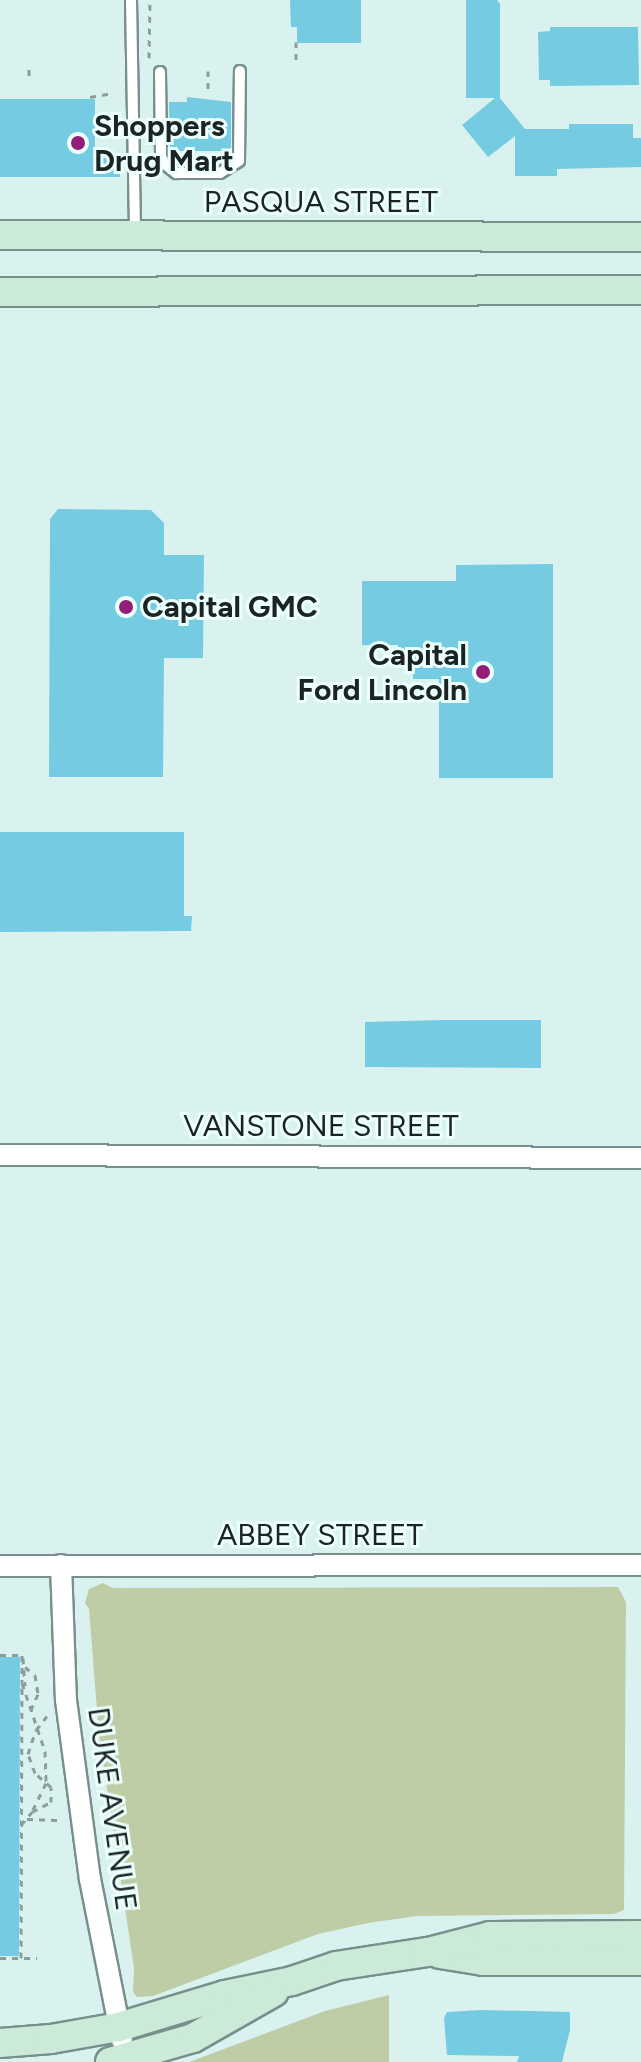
<!DOCTYPE html>
<html>
<head>
<meta charset="utf-8">
<style>
	body { margin:0 }
	#map { position:relative; width:641px; height:2062px; overflow:hidden; background:#daf2ef; font-family:Figtree,sans-serif }
	div>[style] { position:absolute }
	.green>* { inset:0; background:#becda5 }
	.building>* { inset:0; background:#74cbe2 }
	.path>* { height:3px; margin-top:-1.5px; transform-origin:0; background:repeating-linear-gradient(90deg,#8c9e9c 0 6px,transparent 0 12px) }
	.roads { filter:drop-shadow(2px 0 #788f8c) drop-shadow(-2px 0 #788f8c) drop-shadow(0 2px #788f8c) drop-shadow(0 -2px #788f8c) }
	.lane>* { height:10px; margin:-5px; padding:0 5px; transform-origin:5px; border-radius:5px; background:#fff }
	.street>* { height:20px; margin:-10px; padding:0 10px; transform-origin:10px; border-radius:10px; background:#fff }
	.secondary>* { height:28px; margin:-14px; padding:0 14px; transform-origin:14px; border-radius:14px; background:#ccead8 }
	.dots>* { width:22px; height:22px; translate:-50% -50%; box-sizing:border-box; border:4px solid #ebfffc; border-radius:50% }
	span { translate:-50% -50%; white-space:nowrap; text-align:center; line-height:1.15; -webkit-text-stroke:6px #ebfffc; paint-order:stroke }
	.poi-label { font-size:30px; color:#1b2423; font-weight:700 }
	.left { translate:0 -50%; text-align:left }
	.right { translate:-100% -50%; text-align:right }
	.street-label { font-size:30px; color:#1b2423 }
</style>
</head>
<body>
<div id="map">
	<div class="green">
		<i style="clip-path:polygon(103px 1583px,113px 1588px,618px 1587px,626px 1602px,624px 1910px,614px 1914px,417px 1916px,368px 1923px,318px 1934px,153px 1996px,137px 1997px,133px 1992px,134px 1968px,99px 1736px,89px 1609px,85px 1603px,89px 1589px)"></i>
		<i style="clip-path:polygon(389px 1995px,389px 2062px,189px 2062px,325px 2011px)"></i>
	</div>
	<div class="building">
		<i style="clip-path:polygon(290px 0,361px 0,361px 43px,297px 43px,297px 27px,291px 27px)"></i>
		<i style="clip-path:polygon(466px 0,497px 0,500px 4px,500px 98px,525px 129px,569px 129px,569px 124px,633px 124px,633px 138px,641px 138px,641px 167px,557px 169px,557px 176px,515px 176px,515px 136px,488px 157px,462px 125px,495px 98px,466px 98px)"></i>
		<i style="clip-path:polygon(550px 27px,638px 27px,639px 85px,550px 86px,550px 80px,539px 80px,538px 32px,550px 31px)"></i>
		<i style="clip-path:polygon(187px 97px,231px 102px,231px 151px,170px 151px,169px 102px,187px 102px)"></i>
		<i style="clip-path:polygon(0 99px,95px 99px,95px 158px,120px 158px,120px 177px,0 177px)"></i>
		<i style="clip-path:polygon(58px 509px,151px 510px,164px 523px,164px 555px,204px 555px,203px 658px,164px 658px,163px 777px,49px 777px,50px 519px)"></i>
		<i style="clip-path:polygon(553px 564px,553px 778px,439px 778px,439px 679px,413px 679px,413px 664px,398px 664px,398px 645px,362px 645px,362px 581px,456px 581px,456px 565px)"></i>
		<i style="clip-path:polygon(0 832px,184px 832px,184px 916px,192px 916px,191px 931px,0 932px)"></i>
		<i style="clip-path:polygon(444px 1020px,541px 1020px,541px 1068px,365px 1067px,365px 1022px)"></i>
		<i style="clip-path:polygon(0 1657px,20px 1657px,19px 1956px,0 1956px)"></i>
		<i style="clip-path:polygon(481px 2010px,570px 2012px,570px 2030px,562px 2062px,517px 2062px,519px 2056px,447px 2055px,444px 2018px,447px 2012px)"></i>
	</div>
	<div class="path">
		<i style="left:296px;top:42px;width:19px;rotate:90deg"></i>
		<i style="left:149px;top:58px;width:58px;rotate:-89deg"></i>
		<i style="left:29px;top:69px;width:10px;rotate:90deg"></i>
		<i style="left:208px;top:71px;width:23px;rotate:90deg"></i>
		<i style="left:90px;top:97px;width:23px;rotate:-10deg"></i>
		<i style="left:0;top:1655px;width:22px"></i>
		<i style="left:22px;top:1655px;width:28px;rotate:90deg"></i>
		<i style="left:22px;top:1683px;width:72px;rotate:71.3deg"></i>
		<i style="left:45px;top:1751px;width:32px;rotate:88deg"></i>
		<i style="left:46px;top:1783px;width:32px;rotate:116deg"></i>
		<i style="left:23px;top:1658px;width:28px;rotate:86deg"></i>
		<i style="left:25px;top:1667px;width:13px;rotate:39deg"></i>
		<i style="left:35px;top:1675px;width:19px;rotate:81deg"></i>
		<i style="left:38px;top:1694px;width:20px;rotate:114deg"></i>
		<i style="left:27px;top:1819px;width:36px;rotate:2deg"></i>
		<i style="left:21px;top:1825px;width:17px;rotate:-50deg"></i>
		<i style="left:32px;top:1812px;width:21px;rotate:-28deg"></i>
		<i style="left:51px;top:1802px;width:15px;rotate:-90deg"></i>
		<i style="left:51px;top:1787px;width:21px;rotate:-139deg"></i>
		<i style="left:35px;top:1773px;width:20px;rotate:-110deg"></i>
		<i style="left:28px;top:1754px;width:25px;rotate:-72deg"></i>
		<i style="left:36px;top:1730px;width:23px;rotate:-52deg"></i>
		<i style="left:0;top:1958px;width:37px"></i>
		<i style="left:21px;top:1958px;width:275px;rotate:-89.8deg"></i>
	</div>
	<div class="roads">
		<div class="lane">
			<i style="left:131px;top:0;width:234px;rotate:89deg"></i>
			<i style="left:160px;top:72px;width:85px;rotate:89.3deg"></i>
			<i style="left:161px;top:157px;width:9px;rotate:58deg"></i>
			<i style="left:166px;top:165px;width:13px;rotate:39deg"></i>
			<i style="left:176px;top:173px;width:44px"></i>
			<i style="left:220px;top:173px;width:22px;rotate:-32deg"></i>
			<i style="left:239px;top:161px;width:90px;rotate:-89.4deg"></i>
		</div>
		<div class="street">
			<i style="left:0;top:1155px;width:641px;rotate:0.27deg"></i>
			<i style="left:61px;top:1565px;width:135px;rotate:87.9deg"></i>
			<i style="left:66px;top:1700px;width:181px;rotate:82.4deg"></i>
			<i style="left:90px;top:1879px;width:164px;rotate:78.8deg"></i>
			<i style="left:0;top:1566px;width:641px;rotate:-0.09deg"></i>
		</div>
		<div class="secondary">
			<i style="left:0;top:235px;width:641px;rotate:0.18deg"></i>
			<i style="left:0;top:292px;width:641px;rotate:-0.18deg"></i>
			<i style="left:440px;top:1954px;width:44px;rotate:9.2deg"></i>
			<i style="left:483px;top:1961px;width:158px"></i>
			<i style="left:0;top:2043px;width:51px;rotate:-4.5deg"></i>
			<i style="left:51px;top:2039px;width:69px;rotate:-10deg"></i>
			<i style="left:119px;top:2027px;width:111px;rotate:-16.8deg"></i>
			<i style="left:225px;top:1995px;width:68px;rotate:-11.8deg"></i>
			<i style="left:292px;top:1981px;width:46px;rotate:-18.8deg"></i>
			<i style="left:336px;top:1966px;width:93px;rotate:-8.7deg"></i>
			<i style="left:428px;top:1952px;width:64px;rotate:-14.5deg"></i>
			<i style="left:490px;top:1936px;width:151px;rotate:-0.4deg"></i>
			<i style="left:110px;top:2062px;width:86px;rotate:-16.1deg"></i>
			<i style="left:193px;top:2038px;width:93px;rotate:-29.6deg"></i>
		</div>
	</div>
	<div class="dots">
		<i style="left:78px;top:143px;background:#951c78"></i>
		<i style="left:126px;top:607px;background:#951c78"></i>
		<i style="left:483px;top:672px;background:#951c78"></i>
	</div>
	<div class="poi-label">
		<span class="left" style="left:94px;top:143px">Shoppers<br>Drug Mart</span>
		<span class="left" style="left:142px;top:607px">Capital GMC</span>
		<span class="right" style="left:467px;top:672px">Capital<br>Ford Lincoln</span>
	</div>
	<div class="street-label">
		<span style="left:321px;top:202px">PASQUA STREET</span>
		<span style="left:321px;top:1126px">VANSTONE STREET</span>
		<span style="left:320px;top:1535px">ABBEY STREET</span>
		<span style="left:112px;top:1809px;rotate:82deg">DUKE AVENUE</span>
	</div>
</div>
</body>
</html>
